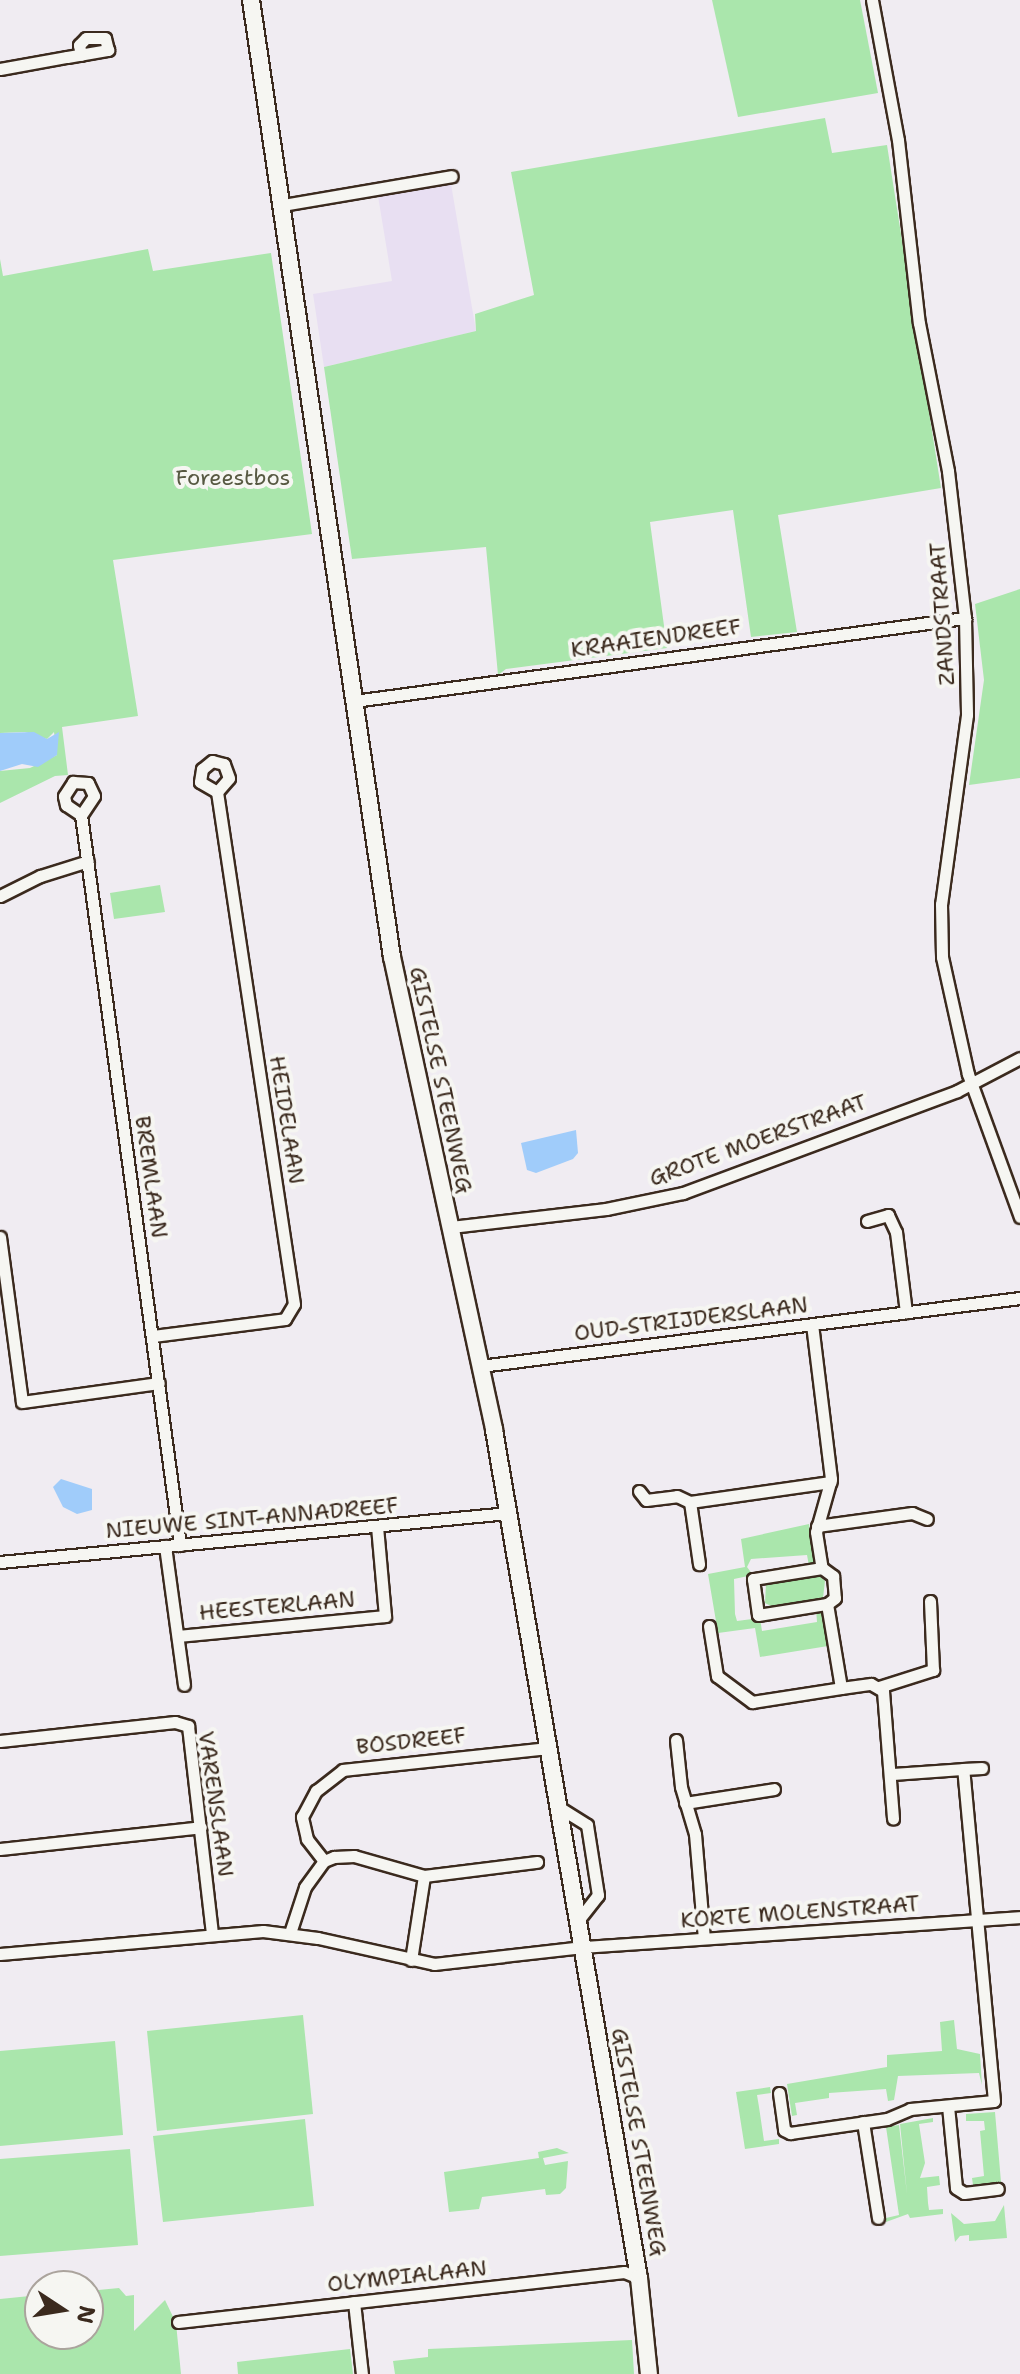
<!DOCTYPE html>
<html>
<head>
<meta charset="utf-8">
<style>
	body { margin:0 }
	#map { position:relative; width:1020px; height:2374px; overflow:hidden; background:#f0ecf2; font-family:"Shantell Sans",sans-serif }
	div>[style] { position:absolute }
	.built>* { inset:0; background:#e8dff2 }
	.green>* { inset:0; background:#aae6ac }
	.water>* { inset:0; background:#a0ccfa }
	.roads { filter:drop-shadow(2px 0 #3b2a1e) drop-shadow(-2px 0 #3b2a1e) drop-shadow(0 2px #3b2a1e) drop-shadow(0 -2px #3b2a1e) }
	.street>* { height:11px; margin:-5.5px; padding:0 5.5px; transform-origin:5.5px; border-radius:5.5px; background:#f6f6f2 }
	.secondary>* { height:16px; margin:-8px; padding:0 8px; transform-origin:8px; border-radius:8px; background:#f6f6f2 }
	span { translate:-50% -50%; white-space:nowrap; text-align:center; line-height:1.15; -webkit-text-stroke:8px #f6f6f2; paint-order:stroke }
	.park-label { font-size:22px; color:#575942 }
	.street-label { font-size:22px; color:#3b2a1e }
	.north { position:absolute; left:24px; top:2270px; width:80px; height:80px; box-sizing:border-box; background:#f6f6f2; border:2px solid #aba49d; border-radius:50%; rotate:102deg; font-size:22px; font-weight:700; line-height:32px; text-align:center; color:#3b2a1e }
	.north::after { content:''; display:block; margin:auto; width:28px; height:36px; background:#3b2a1e; clip-path:polygon(50% 0,100% 100%,50% 72%,0 100%) }
</style>
</head>
<body>
<div id="map">
	<div class="built">
		<i style="clip-path:polygon(451px 184px,476px 331px,324px 367px,313px 294px,392px 281px,378px 196px)"></i>
	</div>
	<div class="green">
		<i style="clip-path:polygon(712px 0,860px 0,878px 93px,738px 117px)"></i>
		<i style="clip-path:polygon(825px 118px,832px 153px,887px 145px,941px 488px,778px 515px,797px 632px,751px 637px,733px 510px,650px 522px,667px 648px,506px 669px,498px 675px,486px 547px,352px 559px,324px 367px,476px 331px,475px 314px,534px 295px,511px 172px)"></i>
		<i style="clip-path:polygon(148px 249px,153px 271px,271px 253px,312px 534px,113px 560px,138px 716px,62px 727px,68px 775px,55px 776px,0 803px,0 771px,30px 768px,57px 755px,54px 732px,47px 739px,25px 732px,0 733px,0 259px,3px 276px)"></i>
		<i style="clip-path:polygon(1020px 589px,1020px 778px,969px 785px,984px 680px,975px 604px)"></i>
		<i style="clip-path:polygon(160px 885px,165px 912px,114px 919px,110px 893px)"></i>
		<i style="clip-path:polygon(809px 1524px,815px 1565px,809px 1566px,807px 1555px,751px 1559px,747px 1567px,753px 1575px,734px 1579px,735px 1614px,737px 1621px,760px 1618px,762px 1631px,817px 1622px,816px 1609px,822px 1609px,828px 1646px,760px 1657px,755px 1628px,718px 1633px,708px 1574px,745px 1567px,741px 1539px)"></i>
		<i style="clip-path:polygon(818px 1575px,825px 1581px,823px 1598px,771px 1606px,765px 1603px,766px 1584px)"></i>
		<i style="clip-path:polygon(303px 2015px,313px 2114px,157px 2131px,147px 2031px)"></i>
		<i style="clip-path:polygon(954px 2020px,957px 2049px,980px 2054px,982px 2085px,979px 2073px,898px 2076px,894px 2100px,888px 2101px,886px 2089px,829px 2093px,829px 2098px,795px 2103px,797px 2115px,792px 2116px,787px 2084px,887px 2067px,887px 2055px,942px 2051px,940px 2022px)"></i>
		<i style="clip-path:polygon(115px 2041px,123px 2135px,0 2146px,0 2051px)"></i>
		<i style="clip-path:polygon(770px 2087px,771px 2093px,757px 2095px,759px 2107px,764px 2141px,779px 2139px,779px 2144px,745px 2149px,736px 2092px)"></i>
		<i style="clip-path:polygon(995px 2112px,1001px 2182px,973px 2185px,972px 2178px,984px 2176px,980px 2131px,985px 2130px,984px 2121px,966px 2121px,966px 2114px)"></i>
		<i style="clip-path:polygon(933px 2118px,933px 2122px,919px 2124px,925px 2163px,920px 2178px,939px 2176px,940px 2185px,927px 2187px,928px 2203px,929px 2210px,943px 2209px,943px 2214px,910px 2218px,908px 2214px,886px 2222px,886px 2218px,899px 2215px,886px 2127px,899px 2125px,907px 2194px,900px 2124px)"></i>
		<i style="clip-path:polygon(305px 2119px,314px 2206px,163px 2222px,153px 2136px)"></i>
		<i style="clip-path:polygon(557px 2148px,569px 2153px,543px 2158px,545px 2165px,568px 2161px,566px 2188px,560px 2194px,546px 2195px,545px 2189px,482px 2197px,479px 2209px,449px 2212px,444px 2172px,539px 2158px,538px 2152px)"></i>
		<i style="clip-path:polygon(130px 2149px,138px 2245px,0 2256px,0 2159px)"></i>
		<i style="clip-path:polygon(1004px 2205px,1007px 2238px,969px 2241px,969px 2235px,960px 2236px,955px 2242px,951px 2213px,964px 2224px,995px 2221px)"></i>
		<i style="clip-path:polygon(119px 2288px,126px 2296px,134px 2295px,134px 2331px,165px 2300px,176px 2323px,181px 2374px,0 2374px,0 2299px,40px 2295px,40px 2334px,88px 2334px,88px 2291px)"></i>
		<i style="clip-path:polygon(632px 2340px,634px 2374px,395px 2374px,393px 2361px,428px 2357px,428px 2349px)"></i>
		<i style="clip-path:polygon(350px 2349px,353px 2374px,238px 2374px,237px 2362px)"></i>
	</div>
	<div class="water">
		<i style="clip-path:polygon(34px 732px,47px 739px,59px 732px,57px 755px,38px 767px,22px 764px,0 771px,0 733px)"></i>
		<i style="clip-path:polygon(576px 1130px,578px 1153px,573px 1159px,536px 1173px,527px 1170px,521px 1143px)"></i>
		<i style="clip-path:polygon(61px 1479px,92px 1489px,92px 1510px,77px 1514px,63px 1507px,53px 1487px)"></i>
	</div>
	<div class="roads">
		<div class="street">
			<i style="left:872px;top:0;width:142px;rotate:79.5deg"></i>
			<i style="left:898px;top:140px;width:184px;rotate:83.5deg"></i>
			<i style="left:919px;top:323px;width:151px;rotate:78.9deg"></i>
			<i style="left:948px;top:471px;width:148px;rotate:83.4deg"></i>
			<i style="left:965px;top:618px;width:97px;rotate:88.8deg"></i>
			<i style="left:967px;top:715px;width:191px;rotate:97.8deg"></i>
			<i style="left:941px;top:904px;width:53px;rotate:88.9deg"></i>
			<i style="left:942px;top:957px;width:120px;rotate:77.5deg"></i>
			<i style="left:968px;top:1074px;width:152px;rotate:70deg"></i>
			<i style="left:0;top:69px;width:68px;rotate:-10.2deg"></i>
			<i style="left:67px;top:57px;width:42px;rotate:-9.7deg"></i>
			<i style="left:108px;top:50px;width:12px;rotate:-104deg"></i>
			<i style="left:105px;top:38px;width:19px;rotate:180deg"></i>
			<i style="left:86px;top:38px;width:10px;rotate:135deg"></i>
			<i style="left:79px;top:45px;width:10px;rotate:79deg"></i>
			<i style="left:283px;top:205px;width:171px;rotate:-9.7deg"></i>
			<i style="left:354px;top:701px;width:617px;rotate:-7.74deg"></i>
			<i style="left:81px;top:815px;width:18px;rotate:-146deg"></i>
			<i style="left:66px;top:805px;width:9px;rotate:-103deg"></i>
			<i style="left:64px;top:796px;width:17px;rotate:-57deg"></i>
			<i style="left:73px;top:782px;width:15px;rotate:4deg"></i>
			<i style="left:88px;top:783px;width:14px;rotate:65deg"></i>
			<i style="left:94px;top:796px;width:23px;rotate:124deg"></i>
			<i style="left:81px;top:815px;width:737px;rotate:82.28deg"></i>
			<i style="left:0;top:896px;width:45px;rotate:-26.6deg"></i>
			<i style="left:40px;top:876px;width:50px;rotate:-17.4deg"></i>
			<i style="left:867px;top:1221px;width:22px;rotate:-16deg"></i>
			<i style="left:888px;top:1215px;width:19px;rotate:65deg"></i>
			<i style="left:896px;top:1232px;width:81px;rotate:82.9deg"></i>
			<i style="left:451px;top:1227px;width:156px;rotate:-6.6deg"></i>
			<i style="left:606px;top:1209px;width:79px;rotate:-11.7deg"></i>
			<i style="left:683px;top:1193px;width:292px;rotate:-20.4deg"></i>
			<i style="left:957px;top:1091px;width:71px;rotate:-27.6deg"></i>
			<i style="left:0;top:1237px;width:166px;rotate:82.4deg"></i>
			<i style="left:22px;top:1402px;width:138px;rotate:-7.9deg"></i>
			<i style="left:812px;top:1324px;width:156px;rotate:83deg"></i>
			<i style="left:831px;top:1479px;width:55px;rotate:105.8deg"></i>
			<i style="left:816px;top:1532px;width:36px;rotate:81deg"></i>
			<i style="left:822px;top:1568px;width:14px;rotate:36deg"></i>
			<i style="left:833px;top:1576px;width:22px;rotate:85deg"></i>
			<i style="left:835px;top:1598px;width:10px;rotate:143deg"></i>
			<i style="left:827px;top:1604px;width:85px;rotate:80.5deg"></i>
			<i style="left:841px;top:1688px;width:30px;rotate:-8deg"></i>
			<i style="left:871px;top:1684px;width:14px;rotate:30deg"></i>
			<i style="left:883px;top:1691px;width:128px;rotate:85.5deg"></i>
			<i style="left:153px;top:1336px;width:133px;rotate:-7.3deg"></i>
			<i style="left:285px;top:1319px;width:17px;rotate:-59deg"></i>
			<i style="left:294px;top:1304px;width:518px;rotate:-98.55deg"></i>
			<i style="left:217px;top:792px;width:18px;rotate:-49deg"></i>
			<i style="left:229px;top:778px;width:15px;rotate:-110deg"></i>
			<i style="left:224px;top:764px;width:12px;rotate:-166deg"></i>
			<i style="left:212px;top:761px;width:13px;rotate:141deg"></i>
			<i style="left:202px;top:769px;width:13px;rotate:99deg"></i>
			<i style="left:200px;top:782px;width:20px;rotate:30deg"></i>
			<i style="left:480px;top:1366px;width:544px;rotate:-7.18deg"></i>
			<i style="left:639px;top:1491px;width:11px;rotate:52deg"></i>
			<i style="left:646px;top:1500px;width:31px;rotate:-7deg"></i>
			<i style="left:677px;top:1496px;width:14px;rotate:25deg"></i>
			<i style="left:690px;top:1502px;width:142px;rotate:-8.1deg"></i>
			<i style="left:690px;top:1502px;width:63px;rotate:81.7deg"></i>
			<i style="left:817px;top:1526px;width:96px;rotate:-7.8deg"></i>
			<i style="left:912px;top:1513px;width:16px;rotate:22deg"></i>
			<i style="left:165px;top:1546px;width:140px;rotate:82.2deg"></i>
			<i style="left:0;top:1562px;width:510px;rotate:-5.51deg"></i>
			<i style="left:822px;top:1568px;width:70px;rotate:170.9deg"></i>
			<i style="left:753px;top:1579px;width:36px;rotate:82deg"></i>
			<i style="left:758px;top:1615px;width:70px;rotate:-9.1deg"></i>
			<i style="left:709px;top:1626px;width:51px;rotate:80.9deg"></i>
			<i style="left:717px;top:1676px;width:44px;rotate:36.6deg"></i>
			<i style="left:752px;top:1702px;width:90px;rotate:-8.9deg"></i>
			<i style="left:178px;top:1636px;width:208px;rotate:-5.5deg"></i>
			<i style="left:385px;top:1616px;width:90px;rotate:-95.1deg"></i>
			<i style="left:879px;top:1687px;width:57px;rotate:-17.5deg"></i>
			<i style="left:933px;top:1670px;width:69px;rotate:-92.5deg"></i>
			<i style="left:676px;top:1740px;width:47px;rotate:83.9deg"></i>
			<i style="left:681px;top:1787px;width:49px;rotate:73.4deg"></i>
			<i style="left:695px;top:1834px;width:104px;rotate:85.1deg"></i>
			<i style="left:0;top:1741px;width:176px;rotate:-6.2deg"></i>
			<i style="left:175px;top:1722px;width:14px;rotate:17deg"></i>
			<i style="left:188px;top:1726px;width:207px;rotate:83.4deg"></i>
			<i style="left:963px;top:1769px;width:19px;rotate:-3deg"></i>
			<i style="left:685px;top:1803px;width:90px;rotate:-8.9deg"></i>
			<i style="left:560px;top:1808px;width:32px;rotate:32deg"></i>
			<i style="left:587px;top:1825px;width:71px;rotate:81.1deg"></i>
			<i style="left:598px;top:1895px;width:31px;rotate:128deg"></i>
			<i style="left:0;top:1849px;width:202px;rotate:-6.2deg"></i>
			<i style="left:324px;top:1861px;width:28px;rotate:-128deg"></i>
			<i style="left:307px;top:1839px;width:23px;rotate:-103deg"></i>
			<i style="left:302px;top:1817px;width:30px;rotate:-62deg"></i>
			<i style="left:316px;top:1791px;width:34px;rotate:-38deg"></i>
			<i style="left:343px;top:1770px;width:208px;rotate:-6.1deg"></i>
			<i style="left:290px;top:1933px;width:48px;rotate:-71.9deg"></i>
			<i style="left:305px;top:1887px;width:32px;rotate:-54deg"></i>
			<i style="left:324px;top:1861px;width:11px;rotate:-22deg"></i>
			<i style="left:334px;top:1857px;width:20px;rotate:-3deg"></i>
			<i style="left:354px;top:1856px;width:73px;rotate:15.9deg"></i>
			<i style="left:424px;top:1876px;width:114px;rotate:-7.1deg"></i>
			<i style="left:0;top:1954px;width:264px;rotate:-5deg"></i>
			<i style="left:263px;top:1931px;width:55px;rotate:7.3deg"></i>
			<i style="left:318px;top:1938px;width:119px;rotate:12.6deg"></i>
			<i style="left:434px;top:1964px;width:150px;rotate:-6.5deg"></i>
			<i style="left:583px;top:1947px;width:438px;rotate:-3.9deg"></i>
			<i style="left:411px;top:1960px;width:85px;rotate:-81.2deg"></i>
			<i style="left:779px;top:2093px;width:37px;rotate:82deg"></i>
			<i style="left:784px;top:2130px;width:7px;rotate:27deg"></i>
			<i style="left:790px;top:2133px;width:98px;rotate:-8.2deg"></i>
			<i style="left:887px;top:2119px;width:25px;rotate:-23deg"></i>
			<i style="left:910px;top:2109px;width:84px;rotate:-5.4deg"></i>
			<i style="left:994px;top:2101px;width:333px;rotate:-95.3deg"></i>
			<i style="left:963px;top:1769px;width:72px;rotate:176deg"></i>
			<i style="left:948px;top:2106px;width:82px;rotate:84.4deg"></i>
			<i style="left:956px;top:2188px;width:9px;rotate:32deg"></i>
			<i style="left:964px;top:2193px;width:34px;rotate:-7deg"></i>
			<i style="left:863px;top:2122px;width:97px;rotate:81.1deg"></i>
			<i style="left:354px;top:2302px;width:72px;rotate:83.7deg"></i>
			<i style="left:178px;top:2322px;width:449px;rotate:-6.4deg"></i>
			<i style="left:624px;top:2272px;width:16px;rotate:22deg"></i>
		</div>
		<div class="secondary">
			<i style="left:251px;top:0;width:967px;rotate:81.62deg"></i>
			<i style="left:392px;top:957px;width:484px;rotate:77.8deg"></i>
			<i style="left:494px;top:1430px;width:860px;rotate:80.3deg"></i>
			<i style="left:639px;top:2278px;width:97px;rotate:84.1deg"></i>
		</div>
	</div>
	<div class="park-label">
		<span style="left:233px;top:478px">Foreestbos</span>
	</div>
	<div class="street-label">
		<span style="left:942px;top:614px;rotate:-94deg">ZANDSTRAAT</span>
		<span style="left:656px;top:638px;rotate:-8deg">KRAAIENDREEF</span>
		<span style="left:441px;top:1080px;rotate:78deg">GISTELSE STEENWEG</span>
		<span style="left:287px;top:1120px;rotate:81deg">HEIDELAAN</span>
		<span style="left:758px;top:1140px;rotate:-20deg">GROTE MOERSTRAAT</span>
		<span style="left:151px;top:1177px;rotate:82deg">BREMLAAN</span>
		<span style="left:691px;top:1319px;rotate:-7deg">OUD-STRIJDERSLAAN</span>
		<span style="left:252px;top:1518px;rotate:-5deg">NIEUWE SINT-ANNADREEF</span>
		<span style="left:277px;top:1606px;rotate:-5deg">HEESTERLAAN</span>
		<span style="left:411px;top:1741px;rotate:-6deg">BOSDREEF</span>
		<span style="left:216px;top:1804px;rotate:82deg">VARENSLAAN</span>
		<span style="left:800px;top:1912px;rotate:-4deg">KORTE MOLENSTRAAT</span>
		<span style="left:639px;top:2142px;rotate:80deg">GISTELSE STEENWEG</span>
		<span style="left:407px;top:2276px;rotate:-6deg">OLYMPIALAAN</span>
	</div>
	<div class="north">N</div>
</div>
</body>
</html>
